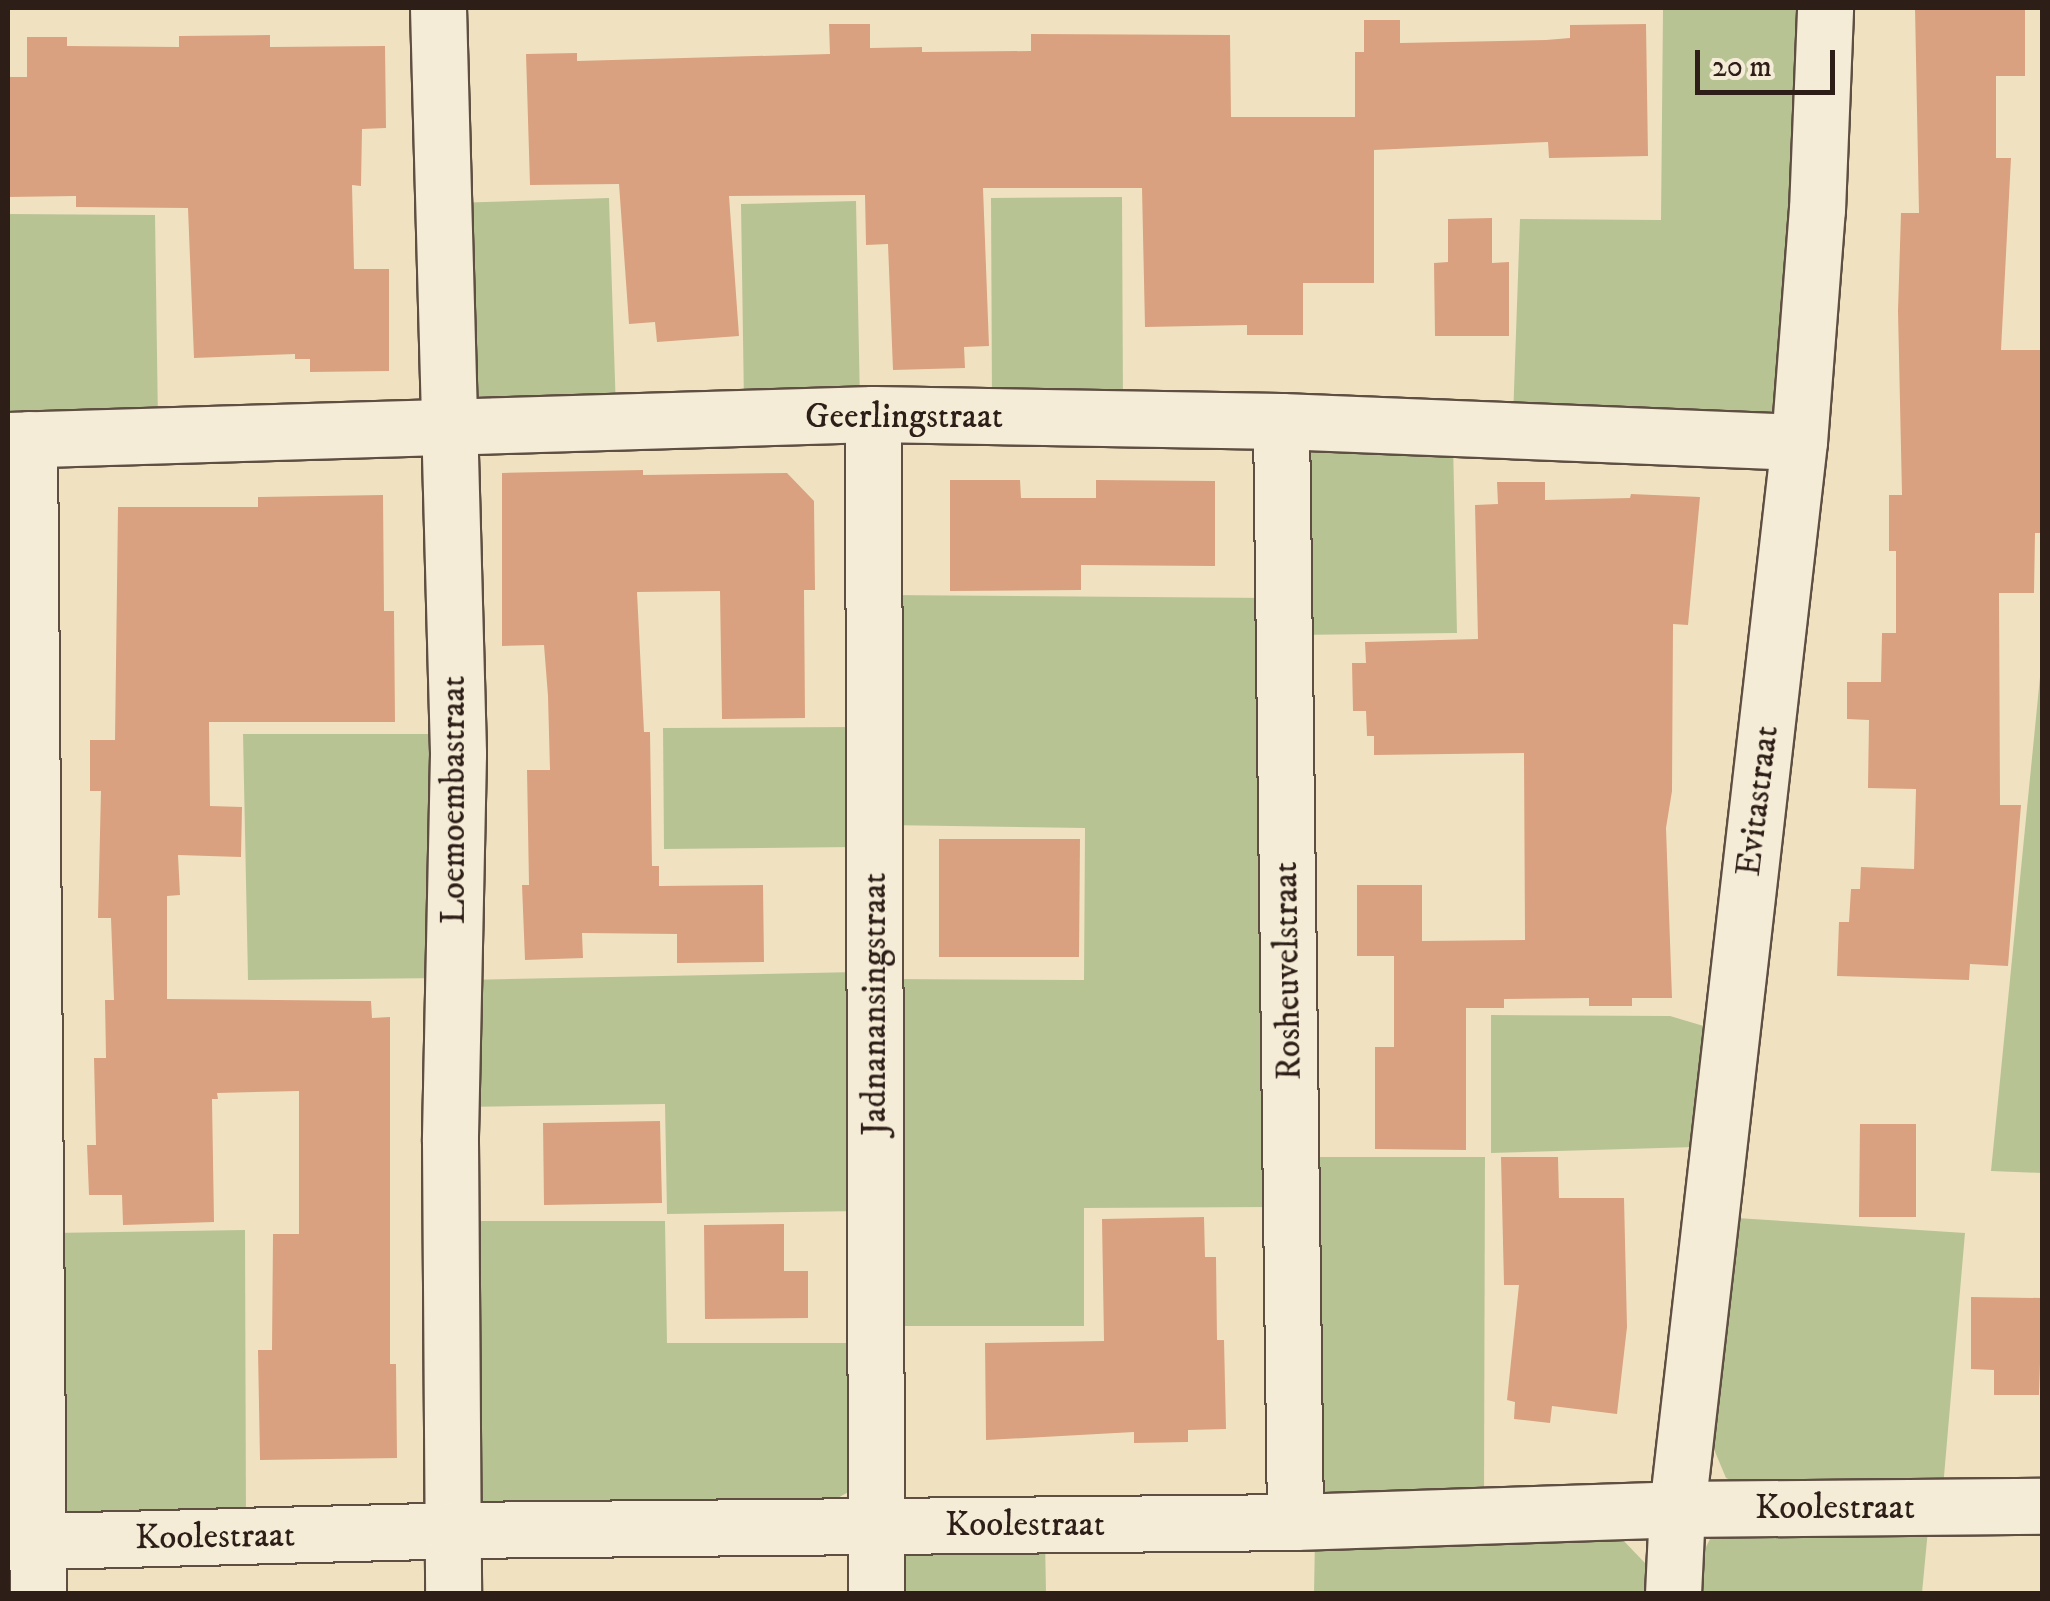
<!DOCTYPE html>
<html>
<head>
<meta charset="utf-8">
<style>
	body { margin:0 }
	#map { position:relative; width:2050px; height:1601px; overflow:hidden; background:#f0e2c1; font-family:"IM FELL DW Pica",serif }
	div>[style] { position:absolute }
	.green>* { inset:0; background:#b8c394 }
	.building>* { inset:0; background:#d9a17f }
	.roads { filter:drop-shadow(2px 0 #5e4f42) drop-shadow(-2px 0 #5e4f42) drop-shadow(0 2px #5e4f42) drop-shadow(0 -2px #5e4f42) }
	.minor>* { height:55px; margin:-27.5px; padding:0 27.5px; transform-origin:27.5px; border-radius:27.5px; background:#f5ecd7 }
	span { translate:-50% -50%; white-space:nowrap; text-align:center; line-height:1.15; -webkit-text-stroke:8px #f5ecd7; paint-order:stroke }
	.street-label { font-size:35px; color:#2d1e17 }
	.frame { position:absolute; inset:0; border:10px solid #2d1e17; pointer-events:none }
	.scale { position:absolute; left:1695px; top:50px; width:140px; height:45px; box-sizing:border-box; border:5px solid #2d1e17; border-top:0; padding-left:12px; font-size:30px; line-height:35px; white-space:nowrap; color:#2d1e17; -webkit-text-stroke:8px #f5ecd7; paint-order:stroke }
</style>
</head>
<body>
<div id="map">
	<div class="green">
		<i style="clip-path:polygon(1663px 8px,1799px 8px,1781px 404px,1772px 414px,1513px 418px,1520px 219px,1661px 220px)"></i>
		<i style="clip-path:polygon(1122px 197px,1123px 404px,992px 404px,991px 198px)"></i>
		<i style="clip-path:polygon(609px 198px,616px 411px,470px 408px,452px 203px)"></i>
		<i style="clip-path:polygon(856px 201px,860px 403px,744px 405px,741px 204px)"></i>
		<i style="clip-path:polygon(8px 214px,155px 215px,158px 423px,8px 425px)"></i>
		<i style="clip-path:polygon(1307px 440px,1453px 441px,1457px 633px,1295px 635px)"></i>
		<i style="clip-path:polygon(886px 595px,1274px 598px,1274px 1207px,1084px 1208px,1084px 1326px,887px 1326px,887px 979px,1084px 980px,1085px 828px,884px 825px)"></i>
		<i style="clip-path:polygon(2042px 657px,2042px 1173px,1991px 1171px)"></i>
		<i style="clip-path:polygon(855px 727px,856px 847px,664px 849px,663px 728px)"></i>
		<i style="clip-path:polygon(243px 734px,441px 734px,444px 978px,248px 980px)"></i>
		<i style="clip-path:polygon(857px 972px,861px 1211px,667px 1214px,665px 1104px,464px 1107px,465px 980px)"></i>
		<i style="clip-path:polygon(1491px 1015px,1670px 1016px,1707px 1027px,1695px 1147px,1491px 1153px)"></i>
		<i style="clip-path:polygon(1309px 1157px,1485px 1157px,1484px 1499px,1331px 1498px,1313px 1481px)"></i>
		<i style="clip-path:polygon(1737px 1218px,1965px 1233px,1943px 1488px,1738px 1483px,1726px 1478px,1713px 1447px,1713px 1412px)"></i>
		<i style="clip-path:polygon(465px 1221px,665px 1221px,667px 1343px,864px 1343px,856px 1488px,832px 1501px,482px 1503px,472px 1491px)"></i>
		<i style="clip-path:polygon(245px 1230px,246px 1522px,65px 1513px,55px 1502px,51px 1233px)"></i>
		<i style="clip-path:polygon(1929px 1519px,1922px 1593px,1701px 1594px,1705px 1549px,1712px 1535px)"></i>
		<i style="clip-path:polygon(1315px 1536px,1620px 1537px,1645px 1563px,1650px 1594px,1314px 1594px)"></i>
		<i style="clip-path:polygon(1045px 1538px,1046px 1593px,886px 1594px,895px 1546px)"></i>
	</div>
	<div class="building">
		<i style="clip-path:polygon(1915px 8px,2025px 8px,2025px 76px,1996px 76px,1996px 158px,2011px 158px,2001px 350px,2042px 350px,2042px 533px,2035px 533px,2034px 593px,1999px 593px,2000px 805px,2021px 805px,2008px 966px,1970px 964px,1969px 980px,1837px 976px,1839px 922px,1849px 922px,1851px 889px,1860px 889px,1861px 867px,1914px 869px,1916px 789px,1868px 788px,1869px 720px,1847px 719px,1847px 682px,1881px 682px,1882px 633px,1896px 633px,1896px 551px,1889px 551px,1889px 495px,1902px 495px,1898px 311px,1901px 213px,1919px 213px)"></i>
		<i style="clip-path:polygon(1364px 20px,1400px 20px,1400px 43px,1546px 40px,1570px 38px,1570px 25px,1646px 24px,1648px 156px,1549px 158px,1548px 142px,1374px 150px,1374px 283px,1303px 283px,1303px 335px,1247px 335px,1247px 325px,1145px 327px,1142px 188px,983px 188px,989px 346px,964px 347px,965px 368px,893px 370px,888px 244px,866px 245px,865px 195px,729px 196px,739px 336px,657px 342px,655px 322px,629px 324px,619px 184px,530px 185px,526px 54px,577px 53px,577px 61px,830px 54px,829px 24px,870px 24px,870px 48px,922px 47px,922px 52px,1031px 51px,1031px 34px,1230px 35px,1231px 117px,1355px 117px,1355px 52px,1364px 52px)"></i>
		<i style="clip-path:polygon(270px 35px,270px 47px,385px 46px,386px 128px,362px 129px,361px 186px,352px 185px,354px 269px,389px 269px,389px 371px,310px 372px,310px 359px,295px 359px,295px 354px,194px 358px,188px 208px,76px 207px,76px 196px,8px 197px,8px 77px,27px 77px,27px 37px,67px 37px,67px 46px,179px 47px,179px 36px)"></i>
		<i style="clip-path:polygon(1492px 218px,1492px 263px,1509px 262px,1509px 336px,1435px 336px,1434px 263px,1448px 262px,1448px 219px)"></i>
		<i style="clip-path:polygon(643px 470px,643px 475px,787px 473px,814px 501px,815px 590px,804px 590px,805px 718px,722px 719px,720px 591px,637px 592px,644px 732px,650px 732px,652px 866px,659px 866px,659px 886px,763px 885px,764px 962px,677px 963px,677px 934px,582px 933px,583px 958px,525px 960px,522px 885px,529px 885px,527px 770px,550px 770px,548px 696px,544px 645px,502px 646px,502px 473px)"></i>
		<i style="clip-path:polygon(950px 480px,1020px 480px,1021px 498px,1096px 498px,1096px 480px,1215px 481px,1215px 566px,1081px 565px,1081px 590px,950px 591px)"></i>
		<i style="clip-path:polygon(1497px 482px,1545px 482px,1545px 500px,1630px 498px,1631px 494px,1700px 497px,1688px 625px,1673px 624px,1672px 791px,1666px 828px,1672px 998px,1632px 998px,1632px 1006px,1589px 1006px,1589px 998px,1504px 999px,1504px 1008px,1466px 1008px,1466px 1150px,1375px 1149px,1375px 1047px,1394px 1047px,1394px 956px,1357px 956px,1357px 885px,1422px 885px,1422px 941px,1525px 940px,1524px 753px,1374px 755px,1374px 736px,1367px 736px,1366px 711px,1353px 711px,1352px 663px,1366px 663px,1365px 642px,1478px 639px,1475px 505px,1498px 504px)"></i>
		<i style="clip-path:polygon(383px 495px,384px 611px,394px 611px,395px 722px,209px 722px,210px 806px,242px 807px,241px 857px,178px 855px,180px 895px,167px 896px,167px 999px,371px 1001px,372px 1018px,390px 1017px,390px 1364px,396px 1364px,397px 1458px,260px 1460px,258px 1350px,272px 1350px,273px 1234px,299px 1234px,299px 1091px,217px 1093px,218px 1099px,212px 1099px,214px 1222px,123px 1225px,122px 1195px,89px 1195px,87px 1145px,96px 1145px,94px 1058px,106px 1058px,105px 1000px,114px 1000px,111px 918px,98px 918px,101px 791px,90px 791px,90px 740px,115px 740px,118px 507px,258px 507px,258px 497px)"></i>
		<i style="clip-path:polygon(939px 839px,1080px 839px,1079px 957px,939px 957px)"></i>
		<i style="clip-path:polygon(660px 1121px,662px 1203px,544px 1205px,543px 1123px)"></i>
		<i style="clip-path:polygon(1860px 1124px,1916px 1124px,1916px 1217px,1859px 1217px)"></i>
		<i style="clip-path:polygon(1501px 1157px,1558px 1157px,1559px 1198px,1624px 1198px,1627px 1327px,1617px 1414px,1552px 1406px,1550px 1423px,1514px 1419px,1515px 1402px,1507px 1400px,1519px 1285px,1504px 1285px)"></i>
		<i style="clip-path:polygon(1204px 1217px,1205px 1257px,1216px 1257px,1217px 1340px,1224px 1340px,1226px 1429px,1188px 1430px,1188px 1442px,1134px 1443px,1134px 1432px,986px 1440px,985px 1343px,1104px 1341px,1102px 1219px)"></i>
		<i style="clip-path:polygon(784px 1224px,784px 1271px,808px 1271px,808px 1318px,705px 1319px,704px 1225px)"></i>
		<i style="clip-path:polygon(1971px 1297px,2042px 1298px,2039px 1395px,1994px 1395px,1994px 1370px,1971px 1369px)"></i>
	</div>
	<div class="roads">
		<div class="minor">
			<i style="left:438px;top:8px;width:746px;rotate:88.46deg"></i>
			<i style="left:458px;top:754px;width:387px;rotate:91.2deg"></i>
			<i style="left:450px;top:1141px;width:453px;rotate:89.6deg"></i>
			<i style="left:873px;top:414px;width:1180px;rotate:89.85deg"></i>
			<i style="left:1281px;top:421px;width:1101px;rotate:89.27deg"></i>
			<i style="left:29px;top:439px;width:1155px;rotate:89.55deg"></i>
			<i style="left:8px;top:440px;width:865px;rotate:-1.72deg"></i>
			<i style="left:873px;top:414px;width:408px;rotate:1deg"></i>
			<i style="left:1281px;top:421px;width:518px;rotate:2.32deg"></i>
			<i style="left:8px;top:1542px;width:445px;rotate:-1.5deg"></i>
			<i style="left:453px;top:1530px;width:842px;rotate:-0.54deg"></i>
			<i style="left:1295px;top:1522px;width:382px;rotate:-1.9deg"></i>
			<i style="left:1677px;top:1509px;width:365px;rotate:-0.5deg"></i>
			<i style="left:1673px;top:1594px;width:85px;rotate:-87.3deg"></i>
			<i style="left:1677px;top:1509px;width:1074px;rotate:-83.48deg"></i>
			<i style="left:1799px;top:442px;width:233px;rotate:-85.6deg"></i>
			<i style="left:1817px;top:210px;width:202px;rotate:-87.7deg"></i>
		</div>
	</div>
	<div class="street-label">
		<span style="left:904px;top:417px">Geerlingstraat</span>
		<span style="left:454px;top:800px;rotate:-90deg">Loemoembastraat</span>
		<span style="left:1758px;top:801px;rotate:-83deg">Evitastraat</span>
		<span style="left:1288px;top:971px;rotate:-91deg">Rosheuvelstraat</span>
		<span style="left:875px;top:1004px;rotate:-90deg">Jadnanansingstraat</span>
		<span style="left:1835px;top:1508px">Koolestraat</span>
		<span style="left:1025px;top:1525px">Koolestraat</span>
		<span style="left:215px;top:1537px;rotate:-1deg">Koolestraat</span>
	</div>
	<div class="frame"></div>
	<div class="scale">20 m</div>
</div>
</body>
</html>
